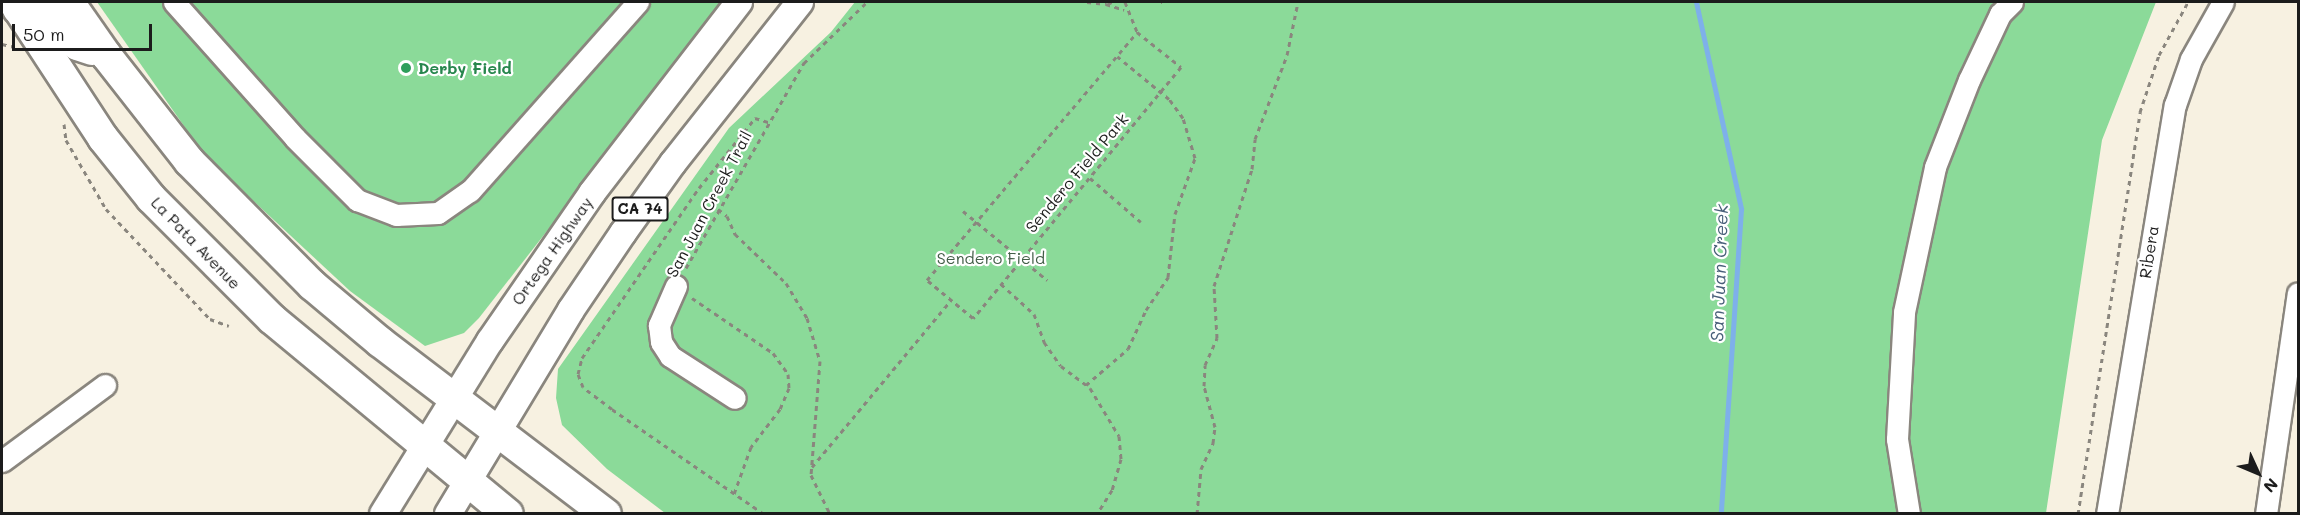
<!DOCTYPE html>
<html>
<head>
<meta charset="utf-8">
<style>
	body { margin:0 }
	#map { position:relative; width:2300px; height:515px; overflow:hidden; background:#f7f1e1; font-family:Mali,sans-serif }
	div>[style] { position:absolute }
	.green>* { inset:0; background:#8bda99 }
	.stream>* { height:5px; margin:-2.5px; padding:0 2.5px; transform-origin:2.5px; border-radius:2.5px; background:#7eb0ea }
	.path>* { height:3px; margin-top:-1.5px; transform-origin:0; background:repeating-linear-gradient(90deg,#8a867e 0 4.5px,transparent 0 9px) }
	.roads { filter:drop-shadow(2px 0 #8a867e) drop-shadow(-2px 0 #8a867e) drop-shadow(0 2px #8a867e) drop-shadow(0 -2px #8a867e) }
	.minor>* { height:21px; margin:-10.5px; padding:0 10.5px; transform-origin:10.5px; border-radius:10.5px; background:#fff }
	.major>* { height:26px; margin:-13px; padding:0 13px; transform-origin:13px; border-radius:13px; background:#fff }
	.highway>* { height:30px; margin:-15px; padding:0 15px; transform-origin:15px; border-radius:15px; background:#fff }
	.dots>* { width:16px; height:16px; translate:-50% -50%; box-sizing:border-box; border:3px solid #fff; border-radius:50% }
	span { translate:-50% -50%; white-space:nowrap; text-align:center; line-height:1.15; -webkit-text-stroke:4.5px #fff; paint-order:stroke }
	.shield-label span { padding:2px 4px; background:#fff; border:2px solid; border-radius:4px; -webkit-text-stroke-width:0 }
	.shield-label { font-size:15px; color:#1c1c1c; font-weight:700 }
	.leisure-label { font-size:16px; color:#27864d; font-weight:700 }
	.left { translate:0 -50%; text-align:left }
	.street-label { font-size:16px; color:#1c1c1c }
	.park-label { font-size:16px; color:#435e48 }
	.water-label { font-size:18px; color:#485f79; font-style:italic }
	.frame { position:absolute; inset:0; border:3px solid #1c1c1c; pointer-events:none }
	.north { position:absolute; left:2228px; top:443px; width:60px; height:60px; -webkit-text-stroke:4px #fff; paint-order:stroke; rotate:134deg; font-size:16px; font-weight:700; line-height:24px; text-align:center; color:#1c1c1c }
	.north::after { content:''; display:block; margin:auto; width:21px; height:27px; background:#1c1c1c; clip-path:polygon(50% 0,100% 100%,50% 72%,0 100%) }
	.scale { position:absolute; left:12px; top:24px; width:140px; height:27px; box-sizing:border-box; border:3px solid #1c1c1c; border-top:0; padding-left:8px; font-size:18px; line-height:21px; white-space:nowrap; color:#1c1c1c; -webkit-text-stroke:4px #fff; paint-order:stroke }
</style>
</head>
<body>
<div id="map">
	<div class="green">
		<i style="clip-path:polygon(97px 2px,726px 2px,479px 318px,464px 333px,425px 346px,350px 291px,205px 156px)"></i>
		<i style="clip-path:polygon(855px 2px,2156px 2px,2102px 140px,2046px 513px,665px 513px,607px 469px,562px 425px,556px 398px,558px 369px,729px 128px,831px 32px)"></i>
	</div>
	<div class="stream">
		<i style="left:1696px;top:2px;width:212px;rotate:77.7deg"></i>
		<i style="left:1741px;top:209px;width:306px;rotate:93.8deg"></i>
	</div>
	<div class="path">
		<i style="left:1087px;top:2px;width:19px;rotate:6deg"></i>
		<i style="left:1112px;top:2px;width:6px;rotate:162deg"></i>
		<i style="left:1106px;top:4px;width:19px;rotate:18deg"></i>
		<i style="left:1125px;top:2px;width:32px;rotate:68deg"></i>
		<i style="left:1137px;top:32px;width:56px;rotate:38.5deg"></i>
		<i style="left:1181px;top:67px;width:326px;rotate:129.6deg"></i>
		<i style="left:973px;top:318px;width:60px;rotate:-140.4deg"></i>
		<i style="left:927px;top:280px;width:325px;rotate:-49.7deg"></i>
		<i style="left:1161px;top:2px;width:1px"></i>
		<i style="left:2px;top:44px;width:13px;rotate:13deg"></i>
		<i style="left:64px;top:124px;width:16px;rotate:83deg"></i>
		<i style="left:66px;top:140px;width:80px;rotate:59.9deg"></i>
		<i style="left:106px;top:209px;width:151px;rotate:46.6deg"></i>
		<i style="left:210px;top:319px;width:20px;rotate:20deg"></i>
		<i style="left:1090px;top:178px;width:67px;rotate:40.8deg"></i>
		<i style="left:718px;top:209px;width:11px;rotate:38deg"></i>
		<i style="left:727px;top:216px;width:20px;rotate:66deg"></i>
		<i style="left:735px;top:234px;width:71px;rotate:43.9deg"></i>
		<i style="left:786px;top:283px;width:41px;rotate:59deg"></i>
		<i style="left:807px;top:318px;width:45px;rotate:73.2deg"></i>
		<i style="left:820px;top:361px;width:114px;rotate:94.5deg"></i>
		<i style="left:811px;top:475px;width:43px;rotate:64deg"></i>
		<i style="left:963px;top:211px;width:109px;rotate:39.4deg"></i>
		<i style="left:686px;top:268px;width:237px;rotate:-60.1deg"></i>
		<i style="left:804px;top:63px;width:88px;rotate:-44.1deg"></i>
		<i style="left:1001px;top:284px;width:45px;rotate:42.3deg"></i>
		<i style="left:1034px;top:314px;width:30px;rotate:70deg"></i>
		<i style="left:1044px;top:342px;width:29px;rotate:55deg"></i>
		<i style="left:1061px;top:366px;width:36px;rotate:37deg"></i>
		<i style="left:1090px;top:388px;width:56px;rotate:58.9deg"></i>
		<i style="left:1119px;top:436px;width:23px;rotate:85deg"></i>
		<i style="left:1121px;top:459px;width:32px;rotate:106deg"></i>
		<i style="left:1112px;top:490px;width:28px;rotate:122deg"></i>
		<i style="left:692px;top:298px;width:98px;rotate:34.2deg"></i>
		<i style="left:773px;top:353px;width:26px;rotate:54deg"></i>
		<i style="left:788px;top:374px;width:14px;rotate:86deg"></i>
		<i style="left:789px;top:388px;width:23px;rotate:113deg"></i>
		<i style="left:780px;top:409px;width:48px;rotate:127.3deg"></i>
		<i style="left:751px;top:447px;width:50px;rotate:109.9deg"></i>
		<i style="left:1086px;top:385px;width:55px;rotate:-40.6deg"></i>
		<i style="left:1128px;top:349px;width:43px;rotate:-65.2deg"></i>
		<i style="left:1146px;top:310px;width:40px;rotate:-56deg"></i>
		<i style="left:1168px;top:277px;width:63px;rotate:-83.7deg"></i>
		<i style="left:1175px;top:214px;width:59px;rotate:-70.3deg"></i>
		<i style="left:1195px;top:158px;width:42px;rotate:-106.7deg"></i>
		<i style="left:1183px;top:118px;width:24px;rotate:-126deg"></i>
		<i style="left:1169px;top:99px;width:67px;rotate:-140.4deg"></i>
		<i style="left:812px;top:467px;width:217px;rotate:-50.2deg"></i>
		<i style="left:764px;top:514px;width:185px;rotate:-145.4deg"></i>
		<i style="left:612px;top:409px;width:36px;rotate:-143deg"></i>
		<i style="left:583px;top:387px;width:14px;rotate:-111deg"></i>
		<i style="left:578px;top:374px;width:16px;rotate:-76deg"></i>
		<i style="left:582px;top:358px;width:206px;rotate:-55.5deg"></i>
		<i style="left:699px;top:188px;width:90px;rotate:-51.3deg"></i>
		<i style="left:755px;top:118px;width:14px;rotate:17deg"></i>
		<i style="left:1197px;top:514px;width:45px;rotate:-84.9deg"></i>
		<i style="left:1201px;top:469px;width:29px;rotate:-65deg"></i>
		<i style="left:1213px;top:443px;width:16px;rotate:-83deg"></i>
		<i style="left:1215px;top:427px;width:42px;rotate:-105deg"></i>
		<i style="left:1204px;top:386px;width:21px;rotate:-87deg"></i>
		<i style="left:1205px;top:365px;width:30px;rotate:-66deg"></i>
		<i style="left:1217px;top:338px;width:52px;rotate:-93.3deg"></i>
		<i style="left:1214px;top:286px;width:123px;rotate:-72deg"></i>
		<i style="left:1252px;top:169px;width:30px;rotate:-84deg"></i>
		<i style="left:1255px;top:139px;width:90px;rotate:-69.1deg"></i>
		<i style="left:1287px;top:55px;width:54px;rotate:-78.3deg"></i>
		<i style="left:2078px;top:514px;width:407px;rotate:-81.2deg"></i>
		<i style="left:2140px;top:112px;width:60px;rotate:-71.6deg"></i>
		<i style="left:2159px;top:55px;width:60px;rotate:-61.3deg"></i>
	</div>
	<div class="roads">
		<div class="minor">
			<i style="left:174px;top:2px;width:182px;rotate:48.3deg"></i>
			<i style="left:295px;top:138px;width:88px;rotate:45deg"></i>
			<i style="left:357px;top:200px;width:42px;rotate:21deg"></i>
			<i style="left:396px;top:215px;width:42px;rotate:-2.7deg"></i>
			<i style="left:438px;top:213px;width:39px;rotate:-35deg"></i>
			<i style="left:470px;top:191px;width:253px;rotate:-48.4deg"></i>
			<i style="left:676px;top:286px;width:43px;rotate:113.6deg"></i>
			<i style="left:659px;top:325px;width:17px;rotate:83deg"></i>
			<i style="left:661px;top:342px;width:17px;rotate:57deg"></i>
			<i style="left:670px;top:356px;width:77px;rotate:32.9deg"></i>
			<i style="left:2px;top:461px;width:128px;rotate:-36.4deg"></i>
			<i style="left:1909px;top:514px;width:76px;rotate:-99.1deg"></i>
			<i style="left:1897px;top:439px;width:127px;rotate:-86.8deg"></i>
			<i style="left:1904px;top:312px;width:148px;rotate:-77.9deg"></i>
			<i style="left:1935px;top:167px;width:93px;rotate:-68.7deg"></i>
			<i style="left:1969px;top:80px;width:73px;rotate:-64.8deg"></i>
			<i style="left:2000px;top:14px;width:17px;rotate:-45deg"></i>
			<i style="left:2107px;top:514px;width:415px;rotate:-80.6deg"></i>
			<i style="left:2175px;top:105px;width:49px;rotate:-70.8deg"></i>
			<i style="left:2191px;top:59px;width:65px;rotate:-60.7deg"></i>
			<i style="left:2266px;top:514px;width:223px;rotate:-81.8deg"></i>
		</div>
		<div class="major">
			<i style="left:383px;top:514px;width:203px;rotate:-58.3deg"></i>
			<i style="left:490px;top:341px;width:180px;rotate:-55.4deg"></i>
			<i style="left:592px;top:193px;width:241px;rotate:-52.4deg"></i>
			<i style="left:448px;top:514px;width:238px;rotate:-58.9deg"></i>
			<i style="left:571px;top:310px;width:93px;rotate:-56deg"></i>
			<i style="left:623px;top:233px;width:86px;rotate:-54.5deg"></i>
			<i style="left:673px;top:163px;width:205px;rotate:-51.7deg"></i>
		</div>
		<div class="highway">
			<i style="left:14px;top:2px;width:163px;rotate:56.8deg"></i>
			<i style="left:103px;top:138px;width:77px;rotate:51.3deg"></i>
			<i style="left:151px;top:198px;width:171px;rotate:45deg"></i>
			<i style="left:272px;top:319px;width:306px;rotate:39.6deg"></i>
			<i style="left:69px;top:2px;width:65px;rotate:55.1deg"></i>
			<i style="left:106px;top:55px;width:135px;rotate:51.9deg"></i>
			<i style="left:189px;top:161px;width:175px;rotate:45.2deg"></i>
			<i style="left:312px;top:285px;width:89px;rotate:40deg"></i>
			<i style="left:380px;top:342px;width:284px;rotate:37.3deg"></i>
			<i style="left:18px;top:9px;width:17px;rotate:-21deg"></i>
			<i style="left:34px;top:3px;width:24px;rotate:38deg"></i>
			<i style="left:53px;top:18px;width:36px;rotate:48deg"></i>
			<i style="left:77px;top:45px;width:16px;rotate:18deg"></i>
		</div>
	</div>
	<div class="dots">
		<i style="left:406px;top:68px;background:#2e9e5b"></i>
	</div>
	<div class="shield-label">
		<span style="left:640px;top:209px">CA 74</span>
	</div>
	<div class="leisure-label">
		<span class="left" style="left:418px;top:68px">Derby Field</span>
	</div>
	<div class="street-label">
		<span style="left:1077px;top:173px;rotate:-50deg">Sendero Field Park</span>
		<span style="left:709px;top:204px;rotate:-62deg">San Juan Creek Trail</span>
		<span style="left:196px;top:243px;rotate:46deg">La Pata Avenue</span>
		<span style="left:552px;top:251px;rotate:-55deg">Ortega Highway</span>
		<span style="left:2149px;top:252px;rotate:-81deg">Ribera</span>
	</div>
	<div class="park-label">
		<span style="left:991px;top:258px">Sendero Field</span>
	</div>
	<div class="water-label">
		<span style="left:1719px;top:273px;rotate:-88deg">San Juan Creek</span>
	</div>
	<div class="frame"></div>
	<div class="north">N</div>
	<div class="scale">50 m</div>
</div>
</body>
</html>
